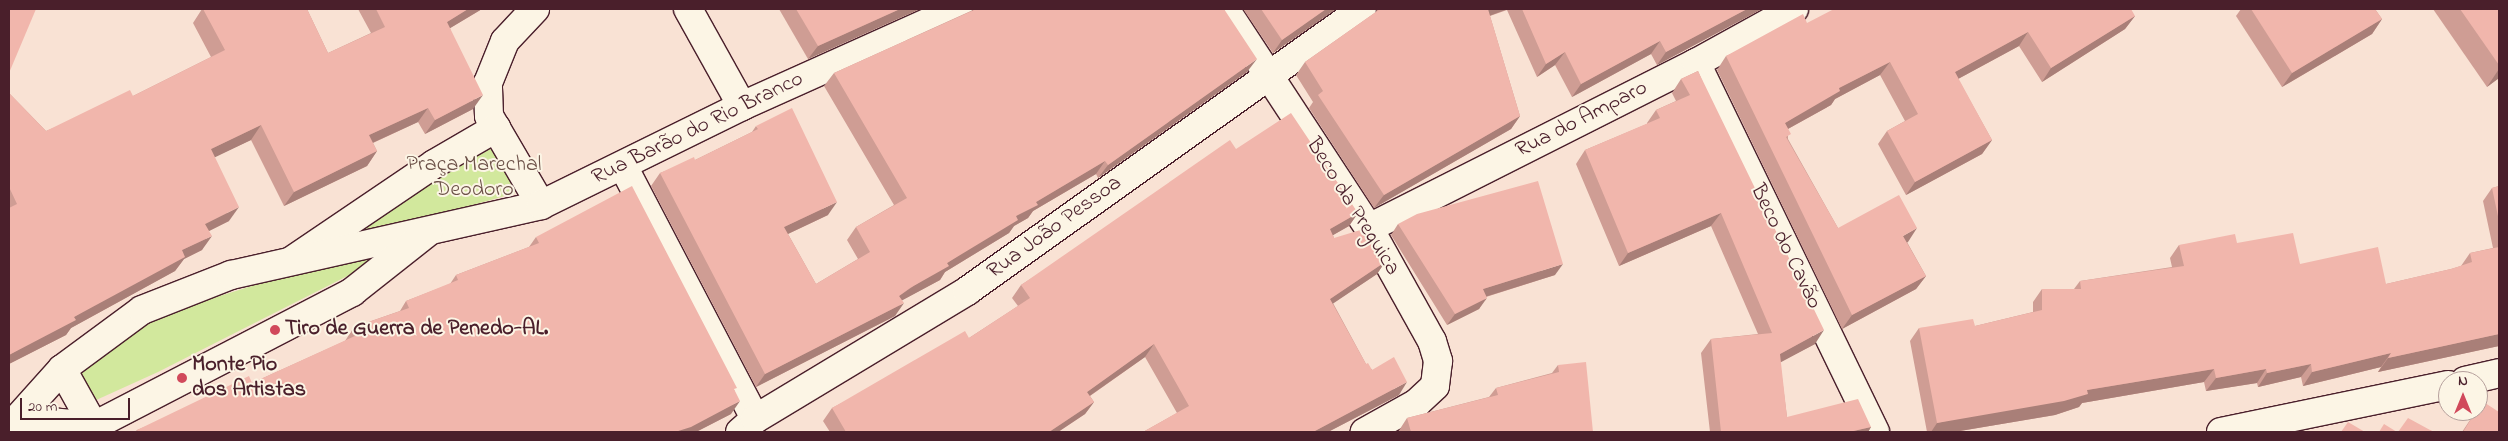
<!DOCTYPE html>
<html>
<head>
<meta charset="utf-8">
<style>
	body { margin:0 }
	#map { position:relative; width:2508px; height:441px; overflow:hidden; background:#f9e2d4; font-family:"Indie Flower",sans-serif }
	div>[style] { position:absolute }
	.green>* { inset:0; background:#d2e89d }
	.roads { filter:drop-shadow(1px 0 #4a1f2b) drop-shadow(-1px 0 #4a1f2b) drop-shadow(0 1px #4a1f2b) drop-shadow(0 -1px #4a1f2b) }
	.street>* { height:28px; margin:-14px; padding:0 14px; transform-origin:14px; border-radius:14px; background:#fcf5e5 }
	.secondary>* { height:28px; margin:-14px; padding:0 14px; transform-origin:14px; border-radius:14px; background:#fcf5e5 }
	.wall>* { inset:0; background:#cf9d94 }
	.shaded-wall>* { inset:0; background:#a97f78 }
	.building>* { inset:0; background:#f1b6ac }
	.dots>* { width:14px; height:14px; translate:-50% -50%; box-sizing:border-box; border:2px solid #fcf5e5; border-radius:50% }
	span { translate:-50% -50%; white-space:nowrap; text-align:center; line-height:1.15; -webkit-text-stroke:4px #fcf5e5; paint-order:stroke }
	.street-label { font-size:22px; color:#4a1f2b }
	.park-label { font-size:22px; color:#6c5148 }
	.poi-label { font-size:22px; color:#4a1f2b; font-weight:700 }
	.left { translate:0 -50%; text-align:left }
	.frame { position:absolute; inset:0; border:10px solid #4a1f2b; pointer-events:none }
	.north { position:absolute; left:2438px; top:371px; width:50px; height:50px; box-sizing:border-box; background:#fcf5e5; border:1px solid #b59f9b; border-radius:50%; rotate:0deg; font-size:14px; font-weight:700; line-height:20px; text-align:center; color:#4a1f2b }
	.north::after { content:''; display:block; margin:auto; width:18px; height:22px; background:#d1495b; clip-path:polygon(50% 0,100% 100%,50% 72%,0 100%) }
	.scale { position:absolute; left:20px; top:398px; width:110px; height:22px; box-sizing:border-box; border:2px solid #4a1f2b; border-top:0; padding-left:6px; font-size:15px; line-height:18px; white-space:nowrap; color:#4a1f2b; -webkit-text-stroke:4px #fcf5e5; paint-order:stroke }
</style>
</head>
<body>
<div id="map">
	<div class="green">
		<i style="clip-path:polygon(490px 137px,515px 193px,363px 236px,354px 227px)"></i>
		<i style="clip-path:polygon(369px 256px,371px 264px,158px 372px,83px 406px,71px 379px,158px 315px,265px 282px)"></i>
	</div>
	<div class="roads">
		<div class="street">
			<i style="left:688px;top:9px;width:111px;rotate:60.9deg"></i>
			<i style="left:1225px;top:9px;width:262px;rotate:56.7deg"></i>
			<i style="left:1369px;top:228px;width:129px;rotate:60.9deg"></i>
			<i style="left:1432px;top:341px;width:21px;rotate:73deg"></i>
			<i style="left:1438px;top:361px;width:25px;rotate:97deg"></i>
			<i style="left:1435px;top:386px;width:25px;rotate:137deg"></i>
			<i style="left:1417px;top:403px;width:60px;rotate:150.9deg"></i>
			<i style="left:1696px;top:63px;width:410px;rotate:64.1deg"></i>
			<i style="left:496px;top:128px;width:14px;rotate:-120deg"></i>
			<i style="left:489px;top:116px;width:33px;rotate:-92deg"></i>
			<i style="left:488px;top:83px;width:45px;rotate:-68deg"></i>
			<i style="left:505px;top:41px;width:44px;rotate:-46.8deg"></i>
			<i style="left:623px;top:166px;width:285px;rotate:62.4deg"></i>
			<i style="left:1369px;top:228px;width:366px;rotate:-26.8deg"></i>
			<i style="left:1696px;top:63px;width:112px;rotate:-28.9deg"></i>
			<i style="left:291px;top:261px;width:173px;rotate:-34.1deg"></i>
			<i style="left:434px;top:164px;width:72px;rotate:-30.1deg"></i>
			<i style="left:496px;top:128px;width:89px;rotate:59.7deg"></i>
			<i style="left:62px;top:369px;width:72px;rotate:60.9deg"></i>
			<i style="left:2465px;top:381px;width:35px;rotate:-13deg"></i>
			<i style="left:2221px;top:432px;width:232px;rotate:-11.7deg"></i>
		</div>
		<div class="secondary">
			<i style="left:17px;top:419px;width:67px;rotate:-48deg"></i>
			<i style="left:62px;top:369px;width:99px;rotate:-36.4deg"></i>
			<i style="left:142px;top:310px;width:96px;rotate:-21.5deg"></i>
			<i style="left:231px;top:275px;width:318px;rotate:-12.7deg"></i>
			<i style="left:541px;top:205px;width:224px;rotate:-26.2deg"></i>
			<i style="left:742px;top:106px;width:237px;rotate:-24.2deg"></i>
			<i style="left:9px;top:421px;width:8px;rotate:-14deg"></i>
			<i style="left:17px;top:419px;width:77px;rotate:5.2deg"></i>
			<i style="left:94px;top:426px;width:291px;rotate:-27.4deg"></i>
			<i style="left:352px;top:292px;width:97px;rotate:-38.3deg"></i>
			<i style="left:740px;top:432px;width:20px;rotate:-41deg"></i>
			<i style="left:755px;top:419px;width:248px;rotate:-31.1deg"></i>
			<i style="left:967px;top:291px;width:485px;rotate:-35.5deg"></i>
		</div>
	</div>
	<div class="wall">
		<i style="clip-path:polygon(202px 9px,307px 9px,328px 53px,371px 33px,358px 9px,482px 9px,450px 28px,473px 109px,425px 134px,418px 122px,373px 143px,377px 151px,367px 166px,284px 206px,251px 140px,214px 157px,229px 221px,209px 231px,202px 250px,184px 259px,175px 271px,71px 328px,66px 335px,9px 364px,9px 93px,46px 131px,133px 96px,211px 57px,193px 23px)"></i>
		<i style="clip-path:polygon(779px 9px,920px 9px,808px 59px)"></i>
		<i style="clip-path:polygon(973px 9px,1224px 9px,1247px 72px,1098px 178px,1096px 174px,1033px 211px,1028px 218px,1014px 226px,1009px 233px,945px 272px,940px 280px,902px 300px,895px 316px,756px 387px,651px 186px,660px 173px,695px 160px,752px 132px,756px 126px,828px 215px,788px 234px,816px 284px,858px 259px,847px 240px,856px 227px,894px 205px,824px 86px,834px 73px,973px 10px)"></i>
		<i style="clip-path:polygon(1243px 9px,1336px 9px,1273px 53px)"></i>
		<i style="clip-path:polygon(1377px 9px,1762px 9px,1657px 65px,1651px 54px,1572px 97px,1555px 65px,1537px 77px,1507px 10px,1490px 16px,1520px 116px,1511px 129px,1374px 208px,1309px 108px,1313px 102px,1296px 75px,1305px 62px,1376px 12px)"></i>
		<i style="clip-path:polygon(2241px 9px,2375px 9px,2382px 19px,2372px 34px,2282px 87px,2236px 16px)"></i>
		<i style="clip-path:polygon(2433px 9px,2499px 9px,2499px 78px,2487px 87px)"></i>
		<i style="clip-path:polygon(2135px 16px,2125px 29px,2042px 82px,2019px 46px,1958px 79px,1992px 140px,1982px 154px,1906px 195px,1878px 144px,1887px 131px,1905px 121px,1880px 75px,1835px 99px,1831px 105px,1788px 129px,1788px 139px,1838px 228px,1908px 242px,1907px 242px,1926px 276px,1916px 289px,1842px 329px,1717px 70px,1726px 56px,1807px 23px)"></i>
		<i style="clip-path:polygon(1698px 71px,1815px 344px,1780px 362px,1787px 417px,1871px 427px,1868px 432px,1710px 432px,1701px 353px,1711px 339px,1758px 334px,1711px 226px,1619px 266px,1576px 164px,1585px 150px,1647px 124px,1647px 123px,1656px 110px,1676px 101px,1672px 93px,1681px 79px)"></i>
		<i style="clip-path:polygon(1236px 149px,1358px 213px,1349px 226px,1333px 235px,1334px 238px,1385px 262px,1377px 274px,1333px 303px,1366px 364px,1399px 395px,1328px 432px,1143px 432px,1177px 413px,1145px 357px,1090px 396px,1094px 402px,1085px 414px,1058px 432px,830px 432px,823px 421px,832px 408px,969px 338px,1018px 306px,1012px 298px,1021px 285px)"></i>
		<i style="clip-path:polygon(2499px 186px,2499px 346px,2378px 372px,2381px 367px,2303px 386px,2301px 377px,2258px 387px,2257px 383px,2206px 391px,2204px 382px,2082px 403px,2079px 407px,2055px 415px,1954px 432px,1927px 432px,1910px 341px,1919px 328px,1975px 326px,2033px 312px,2033px 302px,2042px 289px,2074px 289px,2080px 281px,2172px 267px,2170px 258px,2179px 245px,2237px 243px,2300px 264px,2386px 284px,2451px 269px,2461px 266px,2470px 253px,2493px 248px,2483px 201px,2492px 188px)"></i>
		<i style="clip-path:polygon(1398px 224px,1555px 275px,1486px 297px,1479px 309px,1447px 325px,1391px 235px)"></i>
		<i style="clip-path:polygon(536px 237px,735px 391px,731px 414px,696px 432px,135px 432px,137px 430px,252px 383px,345px 341px,354px 327px,400px 311px,406px 301px,450px 284px,456px 275px,529px 247px)"></i>
		<i style="clip-path:polygon(1558px 365px,1593px 432px,1398px 432px,1407px 418px,1489px 397px,1496px 388px,1552px 373px)"></i>
		<i style="clip-path:polygon(2482px 401px,2499px 432px,2462px 432px,2476px 411px,2478px 411px,2478px 407px)"></i>
	</div>
	<div class="shaded-wall">
		<i style="clip-path:polygon(468px 9px,482px 9px,437px 36px,447px 22px)"></i>
		<i style="clip-path:polygon(900px 9px,920px 9px,808px 59px,818px 46px)"></i>
		<i style="clip-path:polygon(1326px 9px,1336px 9px,1273px 53px,1282px 40px)"></i>
		<i style="clip-path:polygon(1486px 9px,1508px 9px,1478px 20px)"></i>
		<i style="clip-path:polygon(1747px 9px,1762px 9px,1657px 65px,1666px 52px)"></i>
		<i style="clip-path:polygon(2135px 16px,2125px 29px,2042px 82px,2051px 68px)"></i>
		<i style="clip-path:polygon(2382px 19px,2372px 34px,2282px 87px,2292px 73px)"></i>
		<i style="clip-path:polygon(2028px 32px,2019px 46px,1945px 86px,1955px 72px)"></i>
		<i style="clip-path:polygon(1660px 41px,1651px 54px,1572px 97px,1581px 84px)"></i>
		<i style="clip-path:polygon(1565px 52px,1555px 65px,1537px 77px,1546px 64px)"></i>
		<i style="clip-path:polygon(1257px 59px,1247px 72px,1098px 178px,1108px 165px)"></i>
		<i style="clip-path:polygon(1890px 62px,1880px 75px,1835px 99px,1831px 105px,1775px 136px,1785px 123px,1839px 88px)"></i>
		<i style="clip-path:polygon(2499px 69px,2499px 78px,2487px 87px)"></i>
		<i style="clip-path:polygon(483px 95px,473px 109px,425px 134px,435px 120px)"></i>
		<i style="clip-path:polygon(428px 108px,418px 122px,359px 149px,369px 135px)"></i>
		<i style="clip-path:polygon(1520px 116px,1511px 129px,1374px 208px,1384px 195px)"></i>
		<i style="clip-path:polygon(261px 125px,251px 140px,201px 164px,211px 149px)"></i>
		<i style="clip-path:polygon(1992px 140px,1982px 154px,1906px 195px,1915px 182px)"></i>
		<i style="clip-path:polygon(377px 151px,367px 166px,284px 206px,294px 192px)"></i>
		<i style="clip-path:polygon(1105px 161px,1096px 174px,1033px 211px,1028px 218px,1014px 226px,1009px 233px,945px 272px,940px 280px,901px 301px,899px 296px,1016px 216px,1036px 202px)"></i>
		<i style="clip-path:polygon(837px 202px,828px 215px,775px 240px,784px 227px)"></i>
		<i style="clip-path:polygon(239px 207px,229px 221px,195px 238px,205px 224px)"></i>
		<i style="clip-path:polygon(1358px 213px,1349px 226px,1321px 242px,1330px 229px)"></i>
		<i style="clip-path:polygon(1721px 213px,1711px 226px,1619px 266px,1628px 253px)"></i>
		<i style="clip-path:polygon(1917px 228px,1908px 242px,1894px 250px,1903px 236px)"></i>
		<i style="clip-path:polygon(212px 236px,202px 250px,184px 259px,175px 271px,71px 328px,66px 335px,9px 364px,9px 355px,74px 317px,182px 250px)"></i>
		<i style="clip-path:polygon(1385px 262px,1377px 274px,1322px 311px,1330px 299px)"></i>
		<i style="clip-path:polygon(1563px 264px,1555px 275px,1475px 300px,1483px 289px)"></i>
		<i style="clip-path:polygon(1926px 276px,1916px 289px,1842px 329px,1852px 315px)"></i>
		<i style="clip-path:polygon(1487px 298px,1479px 309px,1447px 325px,1455px 314px)"></i>
		<i style="clip-path:polygon(904px 303px,895px 316px,756px 387px,765px 374px)"></i>
		<i style="clip-path:polygon(1824px 330px,1815px 344px,1770px 368px,1780px 354px)"></i>
		<i style="clip-path:polygon(2499px 334px,2499px 346px,2378px 372px,2388px 358px)"></i>
		<i style="clip-path:polygon(1154px 344px,1145px 357px,1078px 404px,1087px 392px)"></i>
		<i style="clip-path:polygon(2391px 353px,2381px 367px,2303px 386px,2312px 372px)"></i>
		<i style="clip-path:polygon(2311px 364px,2301px 377px,2258px 387px,2267px 373px)"></i>
		<i style="clip-path:polygon(2214px 369px,2204px 382px,2082px 403px,2079px 407px,2055px 415px,1954px 432px,1931px 432px,1937px 423px,2087px 390px)"></i>
		<i style="clip-path:polygon(2266px 369px,2257px 383px,2206px 391px,2216px 378px)"></i>
		<i style="clip-path:polygon(1407px 382px,1399px 395px,1328px 432px,1313px 432px)"></i>
		<i style="clip-path:polygon(740px 401px,731px 414px,696px 432px,675px 432px)"></i>
		<i style="clip-path:polygon(1094px 402px,1085px 414px,1058px 432px,1049px 432px)"></i>
		<i style="clip-path:polygon(1871px 427px,1868px 432px,1849px 432px)"></i>
	</div>
	<div class="building">
		<i style="clip-path:polygon(9px 9px,36px 9px,9px 73px)"></i>
		<i style="clip-path:polygon(203px 9px,307px 9px,328px 53px,385px 27px,376px 9px,468px 9px,447px 22px,483px 95px,435px 120px,428px 108px,369px 135px,377px 151px,294px 192px,261px 125px,211px 149px,239px 207px,205px 224px,212px 236px,182px 250px,185px 257px,74px 317px,76px 320px,9px 355px,9px 208px,17px 204px,9px 187px,9px 93px,46px 131px,130px 90px,133px 96px,225px 50px)"></i>
		<i style="clip-path:polygon(796px 9px,900px 9px,818px 46px)"></i>
		<i style="clip-path:polygon(975px 9px,1224px 9px,1257px 59px,1108px 165px,1105px 161px,1036px 202px,1038px 205px,1016px 216px,1018px 220px,947px 263px,949px 266px,910px 288px,899px 296px,904px 303px,765px 374px,660px 173px,694px 157px,695px 160px,758px 129px,756px 126px,792px 108px,837px 202px,784px 227px,816px 284px,870px 252px,856px 227px,907px 198px,834px 73px,974px 10px)"></i>
		<i style="clip-path:polygon(1261px 9px,1326px 9px,1282px 40px)"></i>
		<i style="clip-path:polygon(1380px 9px,1488px 9px,1520px 116px,1384px 195px,1318px 95px,1323px 91px,1305px 62px)"></i>
		<i style="clip-path:polygon(1522px 9px,1747px 9px,1666px 52px,1660px 41px,1581px 84px,1565px 52px,1546px 64px)"></i>
		<i style="clip-path:polygon(1834px 9px,2131px 9px,2135px 16px,2051px 68px,2028px 32px,1955px 72px,1992px 140px,1915px 182px,1887px 131px,1918px 114px,1890px 62px,1839px 88px,1840px 91px,1785px 123px,1791px 134px,1786px 137px,1838px 228px,1899px 195px,1917px 228px,1903px 236px,1926px 276px,1852px 315px,1726px 56px,1803px 14px,1807px 23px)"></i>
		<i style="clip-path:polygon(2251px 9px,2375px 9px,2382px 19px,2292px 73px)"></i>
		<i style="clip-path:polygon(2460px 9px,2499px 9px,2499px 65px)"></i>
		<i style="clip-path:polygon(1698px 71px,1824px 330px,1780px 354px,1787px 417px,1858px 399px,1871px 427px,1849px 432px,1721px 432px,1711px 339px,1772px 333px,1721px 213px,1628px 253px,1585px 150px,1660px 118px,1656px 110px,1690px 95px,1681px 79px)"></i>
		<i style="clip-path:polygon(1291px 113px,1358px 213px,1330px 229px,1334px 238px,1367px 228px,1385px 262px,1330px 299px,1366px 364px,1368px 363px,1372px 370px,1394px 357px,1407px 382px,1313px 432px,1143px 432px,1189px 406px,1154px 344px,1087px 392px,1094px 402px,1049px 432px,846px 432px,832px 408px,965px 331px,969px 338px,1030px 298px,1021px 285px,1230px 140px,1236px 149px)"></i>
		<i style="clip-path:polygon(1538px 181px,1563px 264px,1483px 289px,1487px 298px,1455px 314px,1398px 224px,1417px 214px)"></i>
		<i style="clip-path:polygon(632px 186px,737px 388px,734px 389px,740px 401px,691px 427px,675px 432px,138px 432px,137px 430px,249px 376px,252px 383px,357px 335px,354px 327px,409px 308px,406px 301px,458px 280px,456px 275px,539px 243px,536px 237px)"></i>
		<i style="clip-path:polygon(2499px 186px,2499px 221px,2492px 188px)"></i>
		<i style="clip-path:polygon(2293px 233px,2300px 264px,2378px 247px,2386px 284px,2451px 269px,2472px 262px,2470px 253px,2499px 247px,2499px 334px,2388px 358px,2391px 353px,2312px 372px,2311px 364px,2267px 373px,2266px 369px,2216px 378px,2214px 369px,2087px 390px,2088px 394px,2064px 401px,1937px 423px,1919px 328px,1973px 319px,1975px 326px,2042px 310px,2042px 289px,2081px 289px,2080px 281px,2184px 266px,2179px 245px,2235px 234px,2237px 243px)"></i>
		<i style="clip-path:polygon(1586px 362px,1593px 432px,1411px 432px,1407px 418px,1498px 395px,1496px 388px,1559px 372px,1558px 365px)"></i>
		<i style="clip-path:polygon(2482px 401px,2499px 412px,2499px 432px,2463px 432px,2476px 411px,2478px 411px,2478px 408px)"></i>
		<i style="clip-path:polygon(2408px 418px,2434px 432px,2398px 432px)"></i>
		<i style="clip-path:polygon(2348px 422px,2365px 432px,2341px 432px)"></i>
		<i style="clip-path:polygon(2384px 424px,2397px 432px,2379px 432px)"></i>
	</div>
	<div class="dots">
		<i style="left:275px;top:330px;background:#d1495b"></i>
		<i style="left:182px;top:378px;background:#d1495b"></i>
	</div>
	<div class="street-label">
		<span style="left:1582px;top:120px;rotate:-27deg">Rua do Amparo</span>
		<span style="left:698px;top:129px;rotate:-26deg">Rua Barão do Rio Branco</span>
		<span style="left:1352px;top:207px;rotate:58deg">Beco da Preguica</span>
		<span style="left:1055px;top:228px;rotate:-36deg">Rua João Pessoa</span>
		<span style="left:1785px;top:247px;rotate:64deg">Beco do Cavão</span>
	</div>
	<div class="park-label">
		<span style="left:474px;top:178px">Praça Marechal<br>Deodoro</span>
	</div>
	<div class="poi-label">
		<span class="left" style="left:285px;top:330px">Tiro de Guerra de Penedo-AL.</span>
		<span class="left" style="left:192px;top:378px">Monte Pio<br>dos Artistas</span>
	</div>
	<div class="frame"></div>
	<div class="north">N</div>
	<div class="scale">20 m</div>
</div>
</body>
</html>
